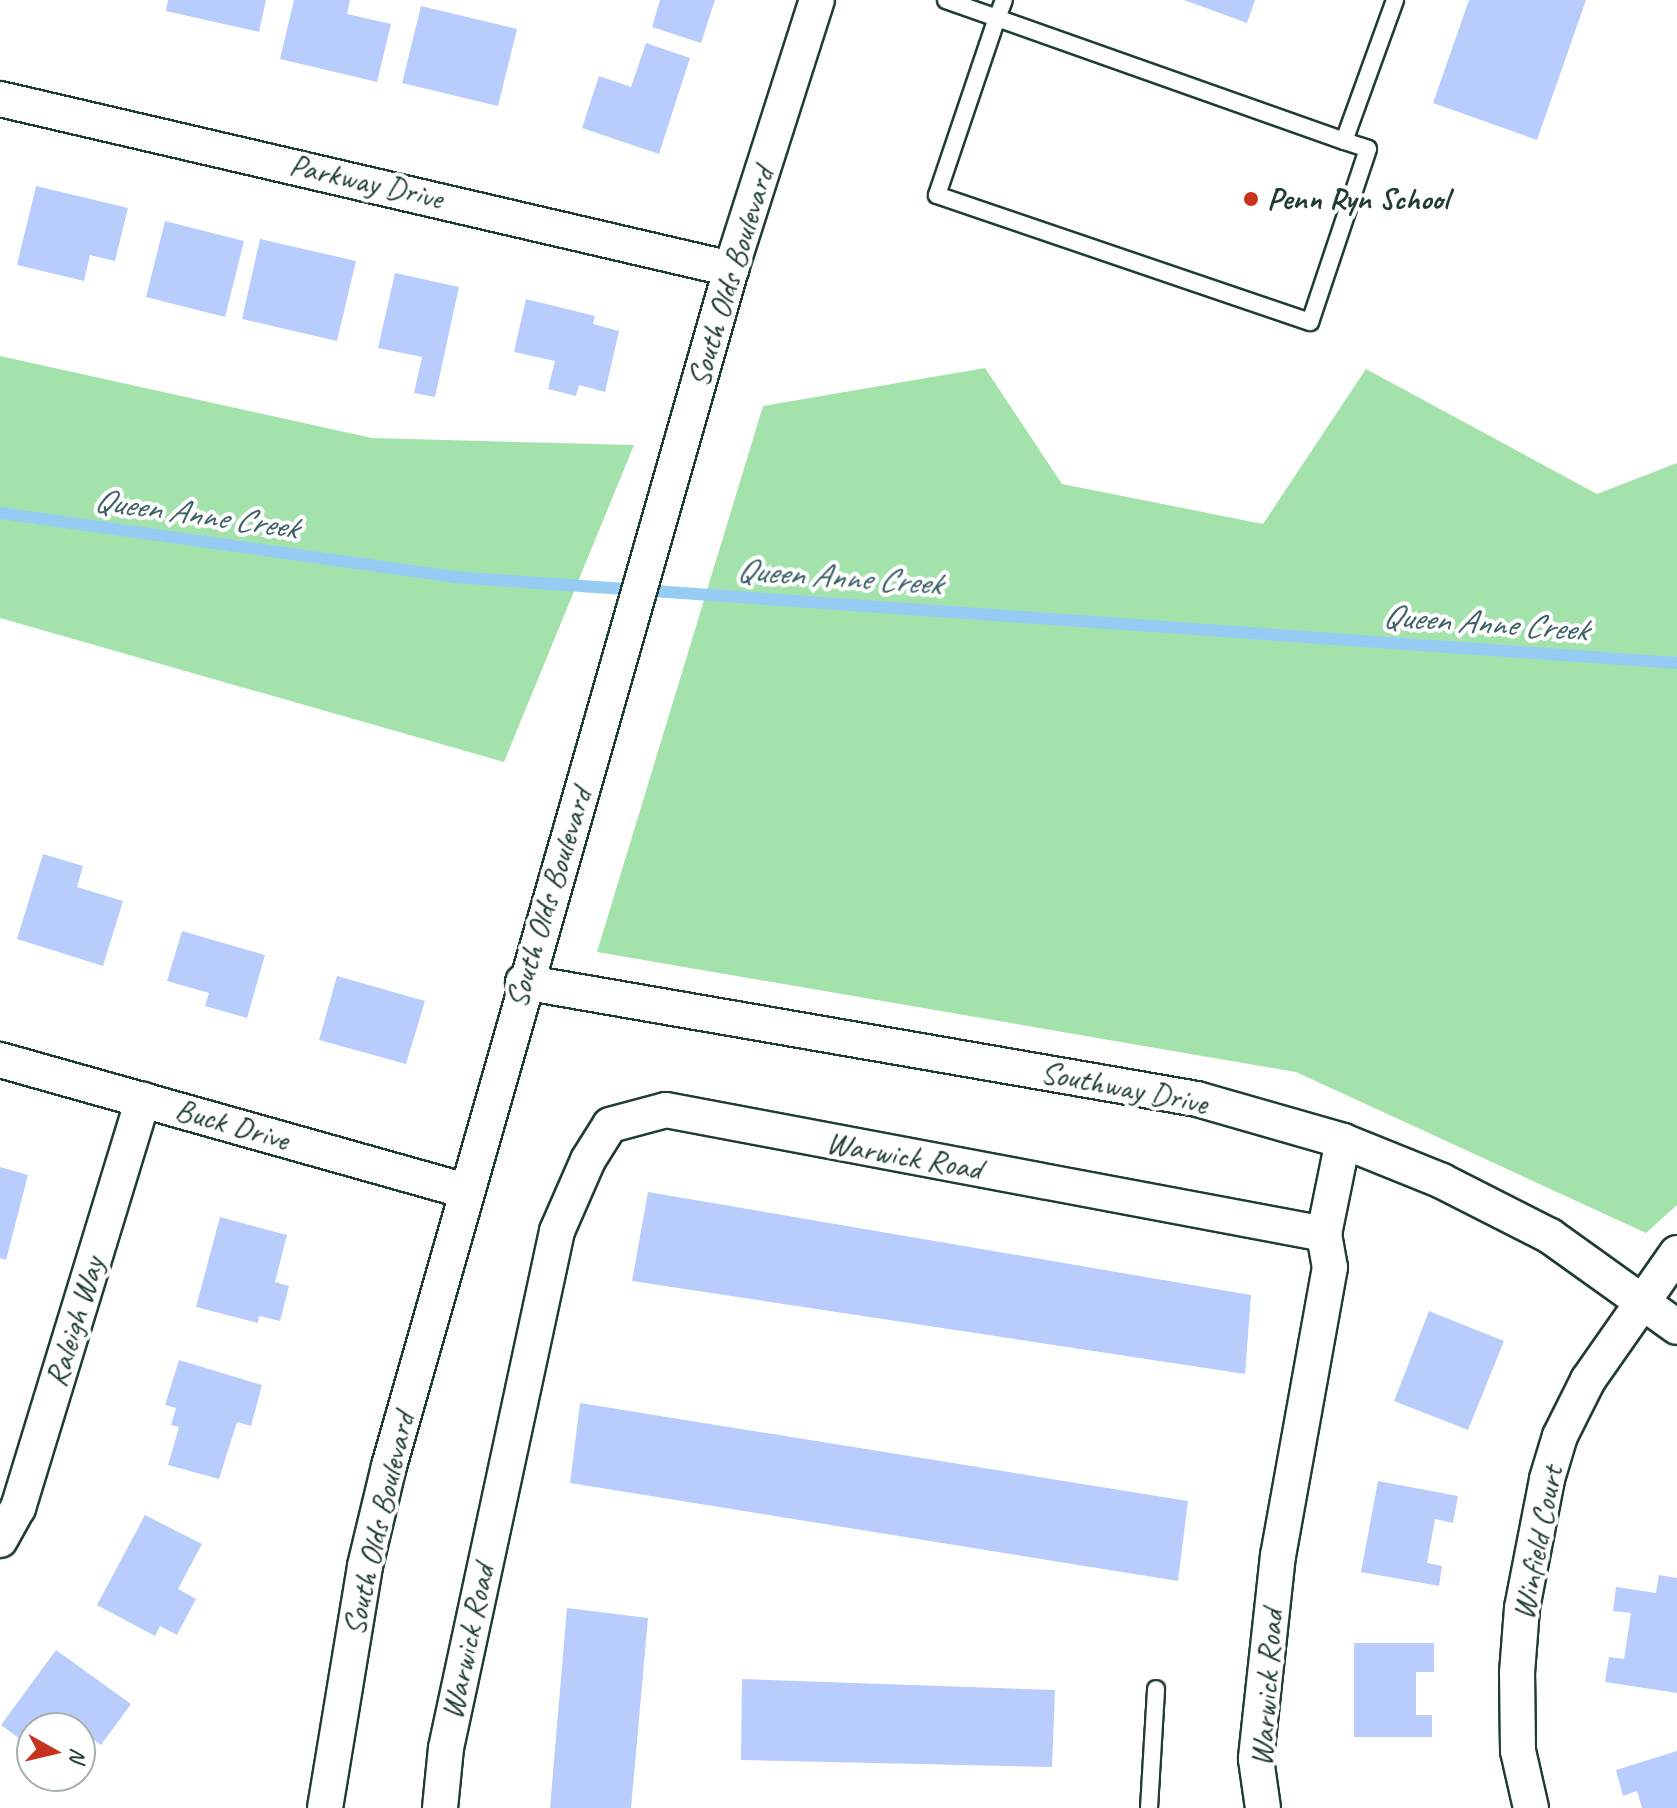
<!DOCTYPE html>
<html>
<head>
<meta charset="utf-8">
<style>
	body { margin:0 }
	#map { position:relative; width:1677px; height:1808px; overflow:hidden; background:#fff; font-family:Caveat,sans-serif }
	div>[style] { position:absolute }
	.green>* { inset:0; background:#a3e2aa }
	.stream>* { height:12px; margin:-6px; padding:0 6px; transform-origin:6px; border-radius:6px; background:#96ccf4 }
	.building>* { inset:0; background:#b8cdfc }
	.roads { filter:drop-shadow(2px 0 #1f3d34) drop-shadow(-2px 0 #1f3d34) drop-shadow(0 2px #1f3d34) drop-shadow(0 -2px #1f3d34) }
	.lane>* { height:16px; margin:-8px; padding:0 8px; transform-origin:8px; border-radius:8px; background:#fff }
	.street>* { height:34px; margin:-17px; padding:0 17px; transform-origin:17px; border-radius:17px; background:#fff }
	.dots>* { width:22px; height:22px; translate:-50% -50%; box-sizing:border-box; border:4px solid #fff; border-radius:50% }
	span { translate:-50% -50%; white-space:nowrap; text-align:center; line-height:1.15; -webkit-text-stroke:8px #fff; paint-order:stroke }
	.street-label { font-size:32px; color:#1f3d34 }
	.poi-label { font-size:32px; color:#1f3d34; font-weight:700 }
	.left { translate:0 -50%; text-align:left }
	.water-label { font-size:34px; color:#3d6164; font-style:italic }
	.north { position:absolute; left:16px; top:1712px; width:80px; height:80px; box-sizing:border-box; background:#fff; border:2px solid #a5b1ae; border-radius:50%; rotate:98deg; font-size:22px; font-weight:700; line-height:32px; text-align:center; color:#1f3d34 }
	.north::after { content:''; display:block; margin:auto; width:28px; height:36px; background:#c8321e; clip-path:polygon(50% 0,100% 100%,50% 72%,0 100%) }
</style>
</head>
<body>
<div id="map">
	<div class="green">
		<i style="clip-path:polygon(0 356px,372px 438px,634px 445px,504px 762px,0 618px)"></i>
		<i style="clip-path:polygon(985px 368px,1062px 484px,1263px 524px,1366px 369px,1597px 494px,1677px 463px,1677px 1205px,1646px 1233px,1296px 1072px,597px 952px,763px 406px)"></i>
	</div>
	<div class="stream">
		<i style="left:0;top:513px;width:457px;rotate:8deg"></i>
		<i style="left:453px;top:577px;width:1227px;rotate:4.02deg"></i>
	</div>
	<div class="building">
		<i style="clip-path:polygon(168px 0,266px 0,259px 32px,166px 11px)"></i>
		<i style="clip-path:polygon(294px 0,350px 0,347px 14px,391px 24px,377px 82px,280px 59px)"></i>
		<i style="clip-path:polygon(660px 0,715px 0,701px 43px,652px 27px)"></i>
		<i style="clip-path:polygon(1184px 0,1255px 0,1247px 23px)"></i>
		<i style="clip-path:polygon(1469px 0,1586px 0,1537px 140px,1433px 103px)"></i>
		<i style="clip-path:polygon(421px 6px,517px 29px,498px 106px,402px 83px)"></i>
		<i style="clip-path:polygon(646px 43px,690px 58px,659px 154px,582px 128px,599px 76px,631px 87px)"></i>
		<i style="clip-path:polygon(36px 186px,128px 208px,115px 261px,90px 255px,84px 281px,17px 265px)"></i>
		<i style="clip-path:polygon(165px 221px,244px 241px,225px 317px,146px 297px)"></i>
		<i style="clip-path:polygon(260px 239px,356px 261px,337px 341px,242px 319px)"></i>
		<i style="clip-path:polygon(395px 273px,459px 287px,435px 397px,414px 393px,422px 357px,378px 348px)"></i>
		<i style="clip-path:polygon(526px 299px,595px 316px,593px 324px,619px 331px,605px 392px,579px 385px,576px 396px,548px 389px,555px 361px,514px 352px)"></i>
		<i style="clip-path:polygon(43px 854px,83px 866px,77px 887px,123px 901px,103px 966px,17px 939px)"></i>
		<i style="clip-path:polygon(182px 931px,265px 955px,247px 1018px,205px 1006px,209px 993px,167px 981px)"></i>
		<i style="clip-path:polygon(337px 976px,425px 1001px,406px 1064px,319px 1040px)"></i>
		<i style="clip-path:polygon(0 1167px,28px 1175px,6px 1260px,0 1258px)"></i>
		<i style="clip-path:polygon(648px 1192px,1251px 1295px,1245px 1374px,632px 1281px)"></i>
		<i style="clip-path:polygon(220px 1217px,287px 1235px,275px 1282px,289px 1286px,280px 1321px,259px 1316px,258px 1323px,196px 1307px)"></i>
		<i style="clip-path:polygon(1429px 1311px,1504px 1341px,1468px 1430px,1394px 1401px)"></i>
		<i style="clip-path:polygon(179px 1360px,262px 1385px,251px 1426px,237px 1422px,219px 1479px,168px 1465px,179px 1427px,171px 1425px,176px 1408px,165px 1405px)"></i>
		<i style="clip-path:polygon(580px 1403px,1188px 1501px,1178px 1581px,570px 1483px)"></i>
		<i style="clip-path:polygon(1378px 1481px,1458px 1496px,1453px 1523px,1435px 1519px,1427px 1563px,1442px 1566px,1439px 1586px,1361px 1572px)"></i>
		<i style="clip-path:polygon(145px 1515px,202px 1544px,178px 1589px,196px 1599px,177px 1635px,160px 1626px,155px 1636px,97px 1605px)"></i>
		<i style="clip-path:polygon(1659px 1575px,1677px 1578px,1677px 1693px,1605px 1682px,1609px 1657px,1624px 1659px,1631px 1613px,1613px 1611px,1616px 1587px,1656px 1593px)"></i>
		<i style="clip-path:polygon(567px 1608px,648px 1618px,631px 1808px,550px 1808px)"></i>
		<i style="clip-path:polygon(1354px 1643px,1434px 1643px,1434px 1672px,1416px 1672px,1416px 1715px,1432px 1715px,1432px 1737px,1354px 1737px)"></i>
		<i style="clip-path:polygon(56px 1650px,131px 1704px,101px 1745px,86px 1734px,80px 1743px,80px 1728px,32px 1728px,32px 1748px,1px 1725px)"></i>
		<i style="clip-path:polygon(742px 1679px,1055px 1690px,1052px 1767px,741px 1760px)"></i>
		<i style="clip-path:polygon(1677px 1751px,1677px 1808px,1642px 1808px,1637px 1791px,1623px 1796px,1616px 1770px)"></i>
	</div>
	<div class="roads">
		<div class="lane">
			<i style="left:946px;top:0;width:54px;rotate:19.4deg"></i>
			<i style="left:997px;top:18px;width:368px;rotate:19.5deg"></i>
			<i style="left:1344px;top:141px;width:25px;rotate:18deg"></i>
			<i style="left:1368px;top:149px;width:182px;rotate:108.5deg"></i>
			<i style="left:1310px;top:322px;width:394px;rotate:-161.2deg"></i>
			<i style="left:937px;top:195px;width:187px;rotate:-71.3deg"></i>
			<i style="left:997px;top:18px;width:19px;rotate:-69deg"></i>
			<i style="left:1344px;top:141px;width:150px;rotate:-70.1deg"></i>
			<i style="left:1149px;top:1808px;width:119px;rotate:-86.6deg"></i>
		</div>
		<div class="street">
			<i style="left:0;top:99px;width:751px;rotate:13.09deg"></i>
			<i style="left:523px;top:982px;width:684px;rotate:9.85deg"></i>
			<i style="left:1197px;top:1099px;width:152px;rotate:16deg"></i>
			<i style="left:1343px;top:1141px;width:107px;rotate:22deg"></i>
			<i style="left:1442px;top:1181px;width:121px;rotate:27deg"></i>
			<i style="left:1550px;top:1236px;width:156px;rotate:35.6deg"></i>
			<i style="left:0;top:1060px;width:483px;rotate:15.7deg"></i>
			<i style="left:1324px;top:1234px;width:95px;rotate:-78.5deg"></i>
			<i style="left:0;top:1540px;width:37px;rotate:-61deg"></i>
			<i style="left:18px;top:1508px;width:427px;rotate:-73deg"></i>
			<i style="left:325px;top:1808px;width:245px;rotate:-80.6deg"></i>
			<i style="left:365px;top:1566px;width:103px;rotate:-76.5deg"></i>
			<i style="left:389px;top:1466px;width:1245px;rotate:-74.05deg"></i>
			<i style="left:731px;top:269px;width:282px;rotate:-72.3deg"></i>
			<i style="left:440px;top:1808px;width:60px;rotate:-84.3deg"></i>
			<i style="left:446px;top:1748px;width:529px;rotate:-77.88deg"></i>
			<i style="left:557px;top:1231px;width:77px;rotate:-66.4deg"></i>
			<i style="left:588px;top:1160px;width:41px;rotate:-57.8deg"></i>
			<i style="left:610px;top:1125px;width:58px;rotate:-15deg"></i>
			<i style="left:666px;top:1110px;width:670px;rotate:10.67deg"></i>
			<i style="left:1324px;top:1234px;width:34px;rotate:80deg"></i>
			<i style="left:1330px;top:1267px;width:293px;rotate:100.2deg"></i>
			<i style="left:1278px;top:1555px;width:205px;rotate:96.2deg"></i>
			<i style="left:1256px;top:1759px;width:49px;rotate:81.9deg"></i>
			<i style="left:1531px;top:1808px;width:58px;rotate:-102.8deg"></i>
			<i style="left:1518px;top:1751px;width:78px;rotate:-90.7deg"></i>
			<i style="left:1517px;top:1673px;width:65px;rotate:-85.6deg"></i>
			<i style="left:1522px;top:1608px;width:131px;rotate:-79deg"></i>
			<i style="left:1547px;top:1479px;width:45px;rotate:-73.2deg"></i>
			<i style="left:1560px;top:1436px;width:63px;rotate:-63.4deg"></i>
			<i style="left:1588px;top:1380px;width:155px;rotate:-55deg"></i>
		</div>
	</div>
	<div class="dots">
		<i style="left:1251px;top:199px;background:#c8321e"></i>
	</div>
	<div class="street-label">
		<span style="left:366px;top:182px;rotate:13deg">Parkway Drive</span>
		<span style="left:731px;top:277px;rotate:-73deg">South Olds Boulevard</span>
		<span style="left:549px;top:898px;rotate:-73deg">South Olds Boulevard</span>
		<span style="left:1124px;top:1088px;rotate:11deg">Southway Drive</span>
		<span style="left:232px;top:1125px;rotate:16deg">Buck Drive</span>
		<span style="left:904px;top:1156px;rotate:10deg">Warwick Road</span>
		<span style="left:75px;top:1322px;rotate:-73deg">Raleigh Way</span>
		<span style="left:379px;top:1524px;rotate:-77deg">South Olds Boulevard</span>
		<span style="left:1538px;top:1543px;rotate:-79deg">Winfield Court</span>
		<span style="left:468px;top:1642px;rotate:-78deg">Warwick Road</span>
		<span style="left:1267px;top:1688px;rotate:-86deg">Warwick Road</span>
	</div>
	<div class="poi-label">
		<span class="left" style="left:1267px;top:199px">Penn Ryn School</span>
	</div>
	<div class="water-label">
		<span style="left:196px;top:513px;rotate:8deg">Queen Anne Creek</span>
		<span style="left:839px;top:576px;rotate:4deg">Queen Anne Creek</span>
		<span style="left:1485px;top:622px;rotate:4deg">Queen Anne Creek</span>
	</div>
	<div class="north">N</div>
</div>
</body>
</html>
